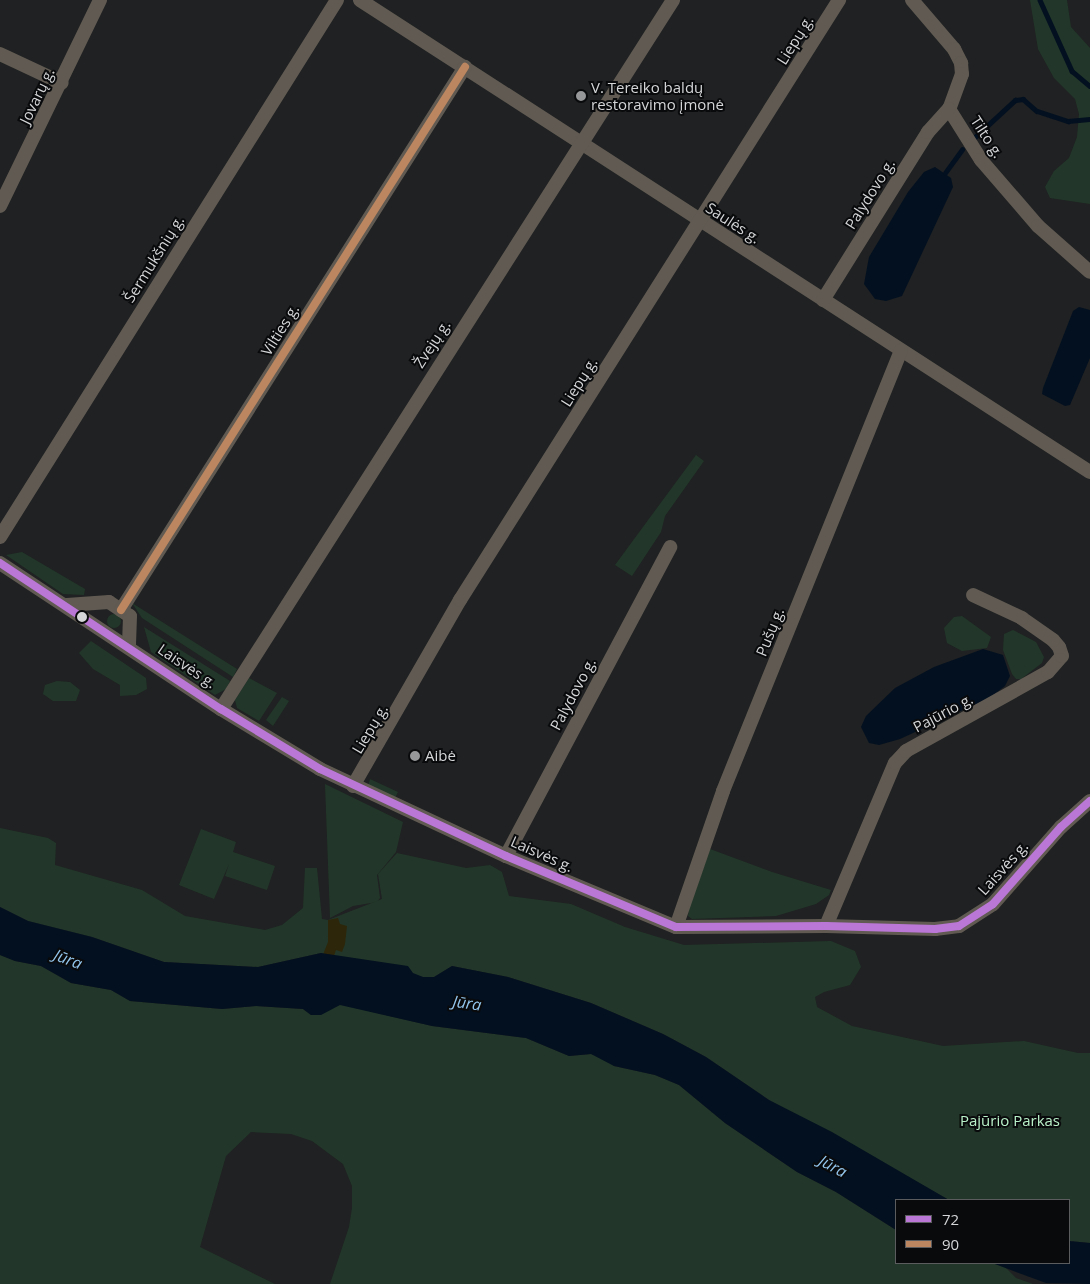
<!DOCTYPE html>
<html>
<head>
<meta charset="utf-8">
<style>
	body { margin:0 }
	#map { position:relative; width:1090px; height:1284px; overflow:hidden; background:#1f2122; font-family:"Open Sans",sans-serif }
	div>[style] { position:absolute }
	.green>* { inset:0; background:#223729 }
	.round { border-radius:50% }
	.sand>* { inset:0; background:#2d260a }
	.water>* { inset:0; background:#031020 }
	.stream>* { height:4.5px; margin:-2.25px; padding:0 2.25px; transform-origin:2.25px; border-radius:2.25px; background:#031020 }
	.minor>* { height:14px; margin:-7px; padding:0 7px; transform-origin:7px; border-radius:7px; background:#605a52 }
	.bus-1>* { height:8px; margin:-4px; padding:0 4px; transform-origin:4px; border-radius:4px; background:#ba77d6 }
	.bus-2>* { height:8px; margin:-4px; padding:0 4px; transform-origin:4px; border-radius:4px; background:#bb8660 }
	.dots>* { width:14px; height:14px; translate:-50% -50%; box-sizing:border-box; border:2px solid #090a0b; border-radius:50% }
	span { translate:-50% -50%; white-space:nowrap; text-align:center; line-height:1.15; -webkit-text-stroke:4px #090a0b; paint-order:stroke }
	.street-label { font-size:15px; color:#d4d6d8 }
	.poi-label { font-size:15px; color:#d4d6d8 }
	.left { translate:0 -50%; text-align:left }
	.park-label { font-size:15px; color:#b9f1c9 }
	.water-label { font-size:16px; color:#93c6ee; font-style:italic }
	.legend { position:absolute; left:895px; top:1199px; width:175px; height:65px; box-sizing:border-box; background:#090a0b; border:1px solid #5a5c5d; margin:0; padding:6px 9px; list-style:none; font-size:15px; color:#d4d6d8 }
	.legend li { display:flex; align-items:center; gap:10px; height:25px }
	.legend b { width:25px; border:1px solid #5a5c5d }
</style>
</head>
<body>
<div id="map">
	<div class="green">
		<i style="clip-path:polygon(1030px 0,1067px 0,1071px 27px,1090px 48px,1090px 204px,1050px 198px,1045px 187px,1054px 171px,1069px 158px,1077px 137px,1079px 114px,1075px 99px,1054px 78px,1038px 49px)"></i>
		<i style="clip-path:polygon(696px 455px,704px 461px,665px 516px,661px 532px,632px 576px,615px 565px)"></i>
		<i style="clip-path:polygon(22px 552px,85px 589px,84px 595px,63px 594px,6px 555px)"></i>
		<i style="clip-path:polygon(132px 603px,237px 669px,233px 677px,142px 618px)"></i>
		<i class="round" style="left:107px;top:614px;width:14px;height:14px"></i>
		<i style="clip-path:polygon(962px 616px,991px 637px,987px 648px,962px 651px,947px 643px,944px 628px,954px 617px)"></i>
		<i style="clip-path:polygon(144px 627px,230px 681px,226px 689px,215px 695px,151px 652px)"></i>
		<i style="clip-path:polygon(1013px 630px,1036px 642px,1044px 657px,1042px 663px,1021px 679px,1016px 679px,1012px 674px,1003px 650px,1004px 634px)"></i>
		<i style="clip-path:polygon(91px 641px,146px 678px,147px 689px,136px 695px,120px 696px,120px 685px,93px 669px,79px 653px)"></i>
		<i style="clip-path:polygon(249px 678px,277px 693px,259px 721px,237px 708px,235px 700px)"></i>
		<i style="clip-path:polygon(57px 681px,70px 682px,80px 690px,76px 701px,53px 701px,43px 694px,45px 685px)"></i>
		<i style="clip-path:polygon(282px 697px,289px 701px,273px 726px,266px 720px)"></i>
		<i style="clip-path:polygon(370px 779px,398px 792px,394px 800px,368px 786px)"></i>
		<i style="clip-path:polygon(325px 784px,403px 822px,396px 852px,377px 875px,380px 898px,377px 902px,353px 906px,330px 918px)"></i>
		<i style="clip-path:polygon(0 828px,48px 838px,56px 843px,55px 865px,142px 890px,185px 916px,265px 930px,282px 925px,303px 908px,305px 868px,317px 868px,322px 919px,328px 920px,382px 899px,378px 874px,397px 853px,466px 868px,490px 865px,502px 872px,509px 896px,571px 904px,625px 927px,684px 945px,831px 941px,855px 951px,861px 967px,850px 985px,824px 992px,815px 997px,817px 1007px,852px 1026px,943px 1046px,1024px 1041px,1078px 1053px,1090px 1053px,1090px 1243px,1069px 1241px,1069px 1200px,949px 1200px,769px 1100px,706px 1057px,663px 1034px,591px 1003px,508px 977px,452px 966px,434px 977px,423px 977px,321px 953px,258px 967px,164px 962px,92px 937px,28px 921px,0 907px)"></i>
		<i style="clip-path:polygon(201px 829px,236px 842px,233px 852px,275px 866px,267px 890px,225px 876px,229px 864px,214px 899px,179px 885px)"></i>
		<i style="clip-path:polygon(710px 849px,772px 872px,831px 890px,829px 895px,816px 904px,776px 916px,692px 919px,688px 916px,689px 909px)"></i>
		<i style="clip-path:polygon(0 955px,15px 961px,41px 966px,71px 983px,111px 990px,130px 1001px,222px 1009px,256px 1006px,303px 1009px,311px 1015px,320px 1015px,339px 1004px,432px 1026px,526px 1038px,569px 1056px,591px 1054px,602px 1057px,614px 1066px,655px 1075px,679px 1085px,725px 1123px,797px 1172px,836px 1192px,896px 1230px,896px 1263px,992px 1263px,1004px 1266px,1016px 1278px,1033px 1284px,330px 1284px,349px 1227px,352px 1208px,352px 1186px,343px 1164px,312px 1141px,291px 1134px,251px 1132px,226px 1156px,200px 1247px,275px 1284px,0 1284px)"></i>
	</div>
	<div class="sand">
		<i style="clip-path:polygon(338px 918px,340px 924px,347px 926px,345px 944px,342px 952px,336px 950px,334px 956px,329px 955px,325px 964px,320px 962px,328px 942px,328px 920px)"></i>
	</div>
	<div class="water">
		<i style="clip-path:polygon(935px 167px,951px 178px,953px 187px,902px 296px,886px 301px,875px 299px,864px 284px,869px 257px,908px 192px,924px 172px)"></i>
		<i style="clip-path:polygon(1079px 307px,1090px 310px,1090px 358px,1070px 405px,1065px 406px,1042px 394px,1043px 388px,1073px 311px)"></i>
		<i style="clip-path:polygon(983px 649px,1003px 655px,1010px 676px,1005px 686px,989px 698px,900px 739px,879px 745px,869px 743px,861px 727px,866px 716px,895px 688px,934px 667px)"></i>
		<i style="clip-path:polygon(0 907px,28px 921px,92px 937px,164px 962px,258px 967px,321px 953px,408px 966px,413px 973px,423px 977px,434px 977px,452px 966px,508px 977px,591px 1003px,663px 1034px,706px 1057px,769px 1100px,832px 1132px,949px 1200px,896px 1200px,896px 1230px,836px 1192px,797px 1172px,725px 1123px,679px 1085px,655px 1075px,614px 1066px,591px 1054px,569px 1056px,526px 1038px,432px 1026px,340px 1005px,321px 1015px,311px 1015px,303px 1009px,256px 1006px,222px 1009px,130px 1001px,111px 990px,71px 983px,41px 966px,15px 961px,0 955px)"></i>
		<i style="clip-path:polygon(1069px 1241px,1090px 1243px,1090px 1284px,1046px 1283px,992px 1263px,1069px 1263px)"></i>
	</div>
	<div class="stream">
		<i style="left:1040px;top:0;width:78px;rotate:65.7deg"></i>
		<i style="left:1072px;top:71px;width:23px;rotate:40deg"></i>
		<i style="left:974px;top:138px;width:56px;rotate:-42.8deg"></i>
		<i style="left:1015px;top:100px;width:8px;rotate:-7deg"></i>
		<i style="left:1023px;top:99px;width:18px;rotate:41deg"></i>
		<i style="left:1037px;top:111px;width:33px;rotate:18deg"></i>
		<i style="left:1068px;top:121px;width:22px;rotate:-5deg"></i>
		<i style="left:945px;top:173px;width:29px;rotate:-54deg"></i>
	</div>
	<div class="minor">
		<i style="left:360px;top:0;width:869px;rotate:32.89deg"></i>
		<i style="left:912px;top:0;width:65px;rotate:49.4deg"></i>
		<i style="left:954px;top:49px;width:16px;rotate:63deg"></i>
		<i style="left:961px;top:63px;width:11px;rotate:85deg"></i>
		<i style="left:962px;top:74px;width:37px;rotate:110deg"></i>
		<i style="left:949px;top:109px;width:60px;rotate:57.9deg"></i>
		<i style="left:981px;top:160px;width:87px;rotate:49.2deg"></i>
		<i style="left:1038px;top:226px;width:69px;rotate:41.5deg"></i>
		<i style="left:0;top:54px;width:68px;rotate:25.1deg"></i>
		<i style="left:0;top:206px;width:229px;rotate:-64.1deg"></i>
		<i style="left:823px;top:300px;width:198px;rotate:-58deg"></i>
		<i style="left:928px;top:132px;width:31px;rotate:-48deg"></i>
		<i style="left:0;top:537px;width:634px;rotate:-57.89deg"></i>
		<i style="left:0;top:563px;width:265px;rotate:33.5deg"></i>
		<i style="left:221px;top:709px;width:116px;rotate:31.2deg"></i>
		<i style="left:320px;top:769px;width:205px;rotate:25.1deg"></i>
		<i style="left:506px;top:856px;width:184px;rotate:22.7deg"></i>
		<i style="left:676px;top:927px;width:150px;rotate:-0.4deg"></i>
		<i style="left:826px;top:926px;width:109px;rotate:1.6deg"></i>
		<i style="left:935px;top:929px;width:24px;rotate:-7deg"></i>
		<i style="left:959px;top:926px;width:40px;rotate:-32.9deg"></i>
		<i style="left:993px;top:904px;width:103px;rotate:-48.6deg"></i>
		<i style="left:1061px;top:827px;width:39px;rotate:-42deg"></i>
		<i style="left:67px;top:605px;width:42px;rotate:-4.1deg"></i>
		<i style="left:109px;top:602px;width:25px;rotate:34deg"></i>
		<i style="left:130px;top:616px;width:31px;rotate:92deg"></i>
		<i style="left:121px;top:610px;width:643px;rotate:-57.65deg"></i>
		<i style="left:221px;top:709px;width:841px;rotate:-57.48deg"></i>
		<i style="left:353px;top:786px;width:215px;rotate:-60.1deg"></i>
		<i style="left:460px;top:600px;width:710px;rotate:-57.72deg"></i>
		<i style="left:506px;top:856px;width:350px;rotate:-62deg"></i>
		<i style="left:826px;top:926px;width:177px;rotate:-67.1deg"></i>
		<i style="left:895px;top:763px;width:16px;rotate:-47deg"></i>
		<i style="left:906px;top:751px;width:162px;rotate:-29.1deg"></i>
		<i style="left:1048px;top:672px;width:21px;rotate:-49deg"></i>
		<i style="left:1062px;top:656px;width:9px;rotate:-108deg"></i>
		<i style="left:1059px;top:647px;width:9px;rotate:-131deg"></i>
		<i style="left:1053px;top:640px;width:38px;rotate:-145deg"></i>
		<i style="left:1022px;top:618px;width:54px;rotate:-154.9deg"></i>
		<i style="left:676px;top:927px;width:144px;rotate:-70.9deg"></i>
		<i style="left:723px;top:791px;width:475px;rotate:-68deg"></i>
	</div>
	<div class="bus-1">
		<i style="left:0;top:563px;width:265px;rotate:33.5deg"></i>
		<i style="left:221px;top:709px;width:116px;rotate:31.2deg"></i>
		<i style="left:320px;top:769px;width:205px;rotate:25.1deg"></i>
		<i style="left:506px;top:856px;width:184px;rotate:22.7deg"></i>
		<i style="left:676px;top:927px;width:150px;rotate:-0.4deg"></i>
		<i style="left:826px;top:926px;width:109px;rotate:1.6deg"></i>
		<i style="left:935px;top:929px;width:24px;rotate:-7deg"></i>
		<i style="left:959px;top:926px;width:40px;rotate:-32.9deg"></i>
		<i style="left:993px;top:904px;width:103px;rotate:-48.6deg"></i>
		<i style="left:1061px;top:827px;width:39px;rotate:-42deg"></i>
	</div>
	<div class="bus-2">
		<i style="left:121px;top:610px;width:643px;rotate:-57.65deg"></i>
	</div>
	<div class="dots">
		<i style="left:581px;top:96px;background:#959798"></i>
		<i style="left:82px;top:617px;background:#d4d6d8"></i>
		<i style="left:415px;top:756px;background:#959798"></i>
	</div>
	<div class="street-label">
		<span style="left:795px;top:40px;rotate:-58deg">Liepų g.</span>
		<span style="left:37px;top:96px;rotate:-64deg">Jovarų g.</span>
		<span style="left:987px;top:137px;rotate:57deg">Tilto g.</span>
		<span style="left:870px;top:194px;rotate:-58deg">Palydovo g.</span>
		<span style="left:733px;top:223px;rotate:33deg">Saulės g.</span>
		<span style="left:154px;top:259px;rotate:-58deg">Šermukšnių g.</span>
		<span style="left:280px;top:330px;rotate:-58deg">Vilties g.</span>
		<span style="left:432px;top:344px;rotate:-57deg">Žvejų g.</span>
		<span style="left:579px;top:382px;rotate:-58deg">Liepų g.</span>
		<span style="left:770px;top:632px;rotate:-68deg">Pušų g.</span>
		<span style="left:187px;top:666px;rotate:34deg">Laisvės g.</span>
		<span style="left:573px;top:694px;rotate:-62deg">Palydovo g.</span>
		<span style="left:943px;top:713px;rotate:-28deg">Pajūrio g.</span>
		<span style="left:370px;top:729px;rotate:-59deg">Liepų g.</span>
		<span style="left:542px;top:854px;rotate:24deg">Laisvės g.</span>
		<span style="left:1003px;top:868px;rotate:-48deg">Laisvės g.</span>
	</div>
	<div class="poi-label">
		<span class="left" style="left:591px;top:96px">V. Tereiko baldų<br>restoravimo įmonė</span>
		<span class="left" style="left:425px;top:756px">Aibė</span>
	</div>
	<div class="park-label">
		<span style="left:1010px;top:1121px">Pajūrio Parkas</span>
	</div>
	<div class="water-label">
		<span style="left:68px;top:959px;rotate:21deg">Jūra</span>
		<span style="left:467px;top:1003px;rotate:8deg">Jūra</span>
		<span style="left:833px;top:1166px;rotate:28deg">Jūra</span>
	</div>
	<ul class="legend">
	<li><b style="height:6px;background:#ba77d6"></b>72</li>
	<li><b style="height:6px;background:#bb8660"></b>90</li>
	</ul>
</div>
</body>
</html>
